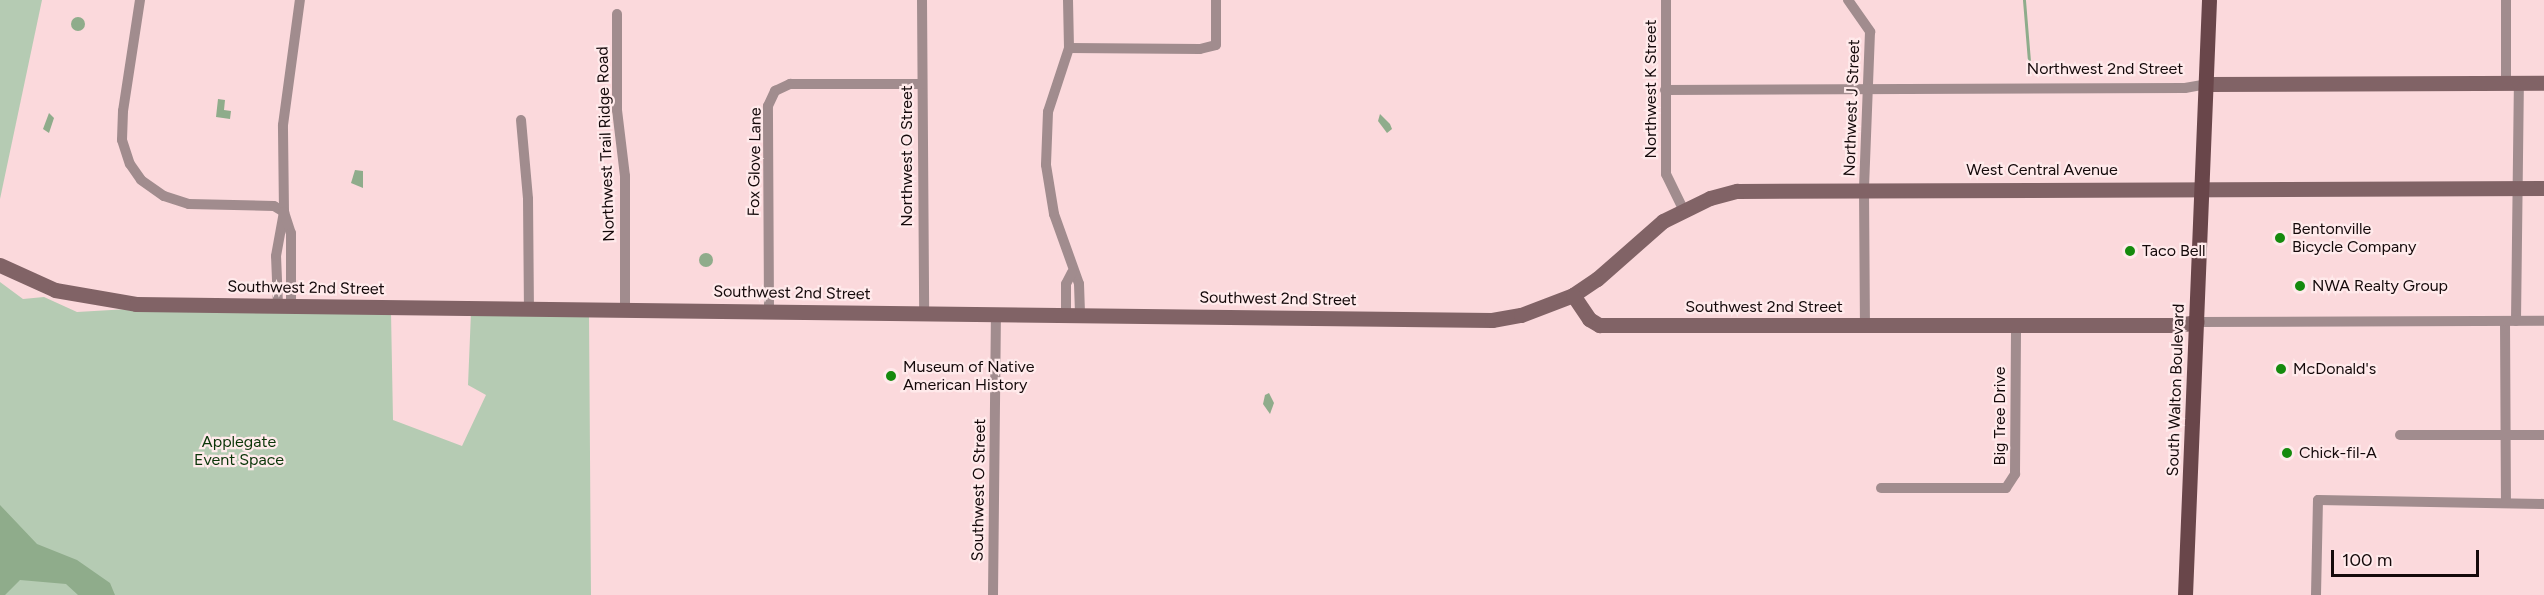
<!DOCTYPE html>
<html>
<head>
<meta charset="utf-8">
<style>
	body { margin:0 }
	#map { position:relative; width:2544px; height:595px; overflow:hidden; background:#fbd9dc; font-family:Figtree,sans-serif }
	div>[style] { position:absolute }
	.green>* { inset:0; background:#b5cbb3 }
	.water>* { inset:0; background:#8fac8b }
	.round { border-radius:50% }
	.stream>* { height:3px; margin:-1.5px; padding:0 1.5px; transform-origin:1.5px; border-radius:1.5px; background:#8fac8b }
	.street>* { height:10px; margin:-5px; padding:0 5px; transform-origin:5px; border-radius:5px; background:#a18c8e }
	.secondary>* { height:15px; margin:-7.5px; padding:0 7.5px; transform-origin:7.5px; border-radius:7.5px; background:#816366 }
	.primary>* { height:15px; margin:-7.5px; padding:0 7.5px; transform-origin:7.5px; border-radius:7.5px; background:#69464a }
	.dots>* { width:16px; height:16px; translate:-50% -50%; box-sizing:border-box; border:3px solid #ffeaeb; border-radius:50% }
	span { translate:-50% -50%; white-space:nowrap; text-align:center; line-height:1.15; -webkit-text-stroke:4.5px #ffeaeb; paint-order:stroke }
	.street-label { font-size:16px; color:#14090a }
	.poi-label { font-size:16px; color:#14090a }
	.left { translate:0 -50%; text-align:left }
	.park-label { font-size:16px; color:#0a3508 }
	.scale { position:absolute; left:2331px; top:550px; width:148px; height:27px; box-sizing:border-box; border:3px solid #14090a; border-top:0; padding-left:8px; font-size:18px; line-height:21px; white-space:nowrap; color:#14090a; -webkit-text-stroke:4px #ffeaeb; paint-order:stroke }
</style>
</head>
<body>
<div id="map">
	<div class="green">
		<i style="clip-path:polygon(0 0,42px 0,0 199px)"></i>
		<i style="clip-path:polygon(0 282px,23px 299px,44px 297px,77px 312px,180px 306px,391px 312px,393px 420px,462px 446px,486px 395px,468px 385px,471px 312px,589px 314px,591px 595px,0 595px)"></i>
	</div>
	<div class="water">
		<i class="round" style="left:71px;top:17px;width:14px;height:14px"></i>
		<i style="clip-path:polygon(218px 99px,225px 100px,224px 110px,231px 111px,230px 119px,216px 117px)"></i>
		<i style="clip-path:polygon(49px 113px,54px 118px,49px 133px,43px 129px)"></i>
		<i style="clip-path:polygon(1380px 114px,1390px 124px,1392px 129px,1387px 133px,1378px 121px)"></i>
		<i style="clip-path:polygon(355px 170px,363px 171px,363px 188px,351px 183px)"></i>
		<i class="round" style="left:699px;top:253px;width:14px;height:14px"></i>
		<i style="clip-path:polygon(1269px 393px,1274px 403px,1270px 414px,1263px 404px,1265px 395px)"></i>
		<i style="clip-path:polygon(0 505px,37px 544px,77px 560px,110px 583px,115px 595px,78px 595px,66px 584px,20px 580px,5px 595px,0 595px)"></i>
	</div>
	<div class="stream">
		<i style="left:2024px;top:0;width:73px;rotate:85.3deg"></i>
	</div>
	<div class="street">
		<i style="left:140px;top:0;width:112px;rotate:98.7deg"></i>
		<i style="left:123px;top:111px;width:29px;rotate:92deg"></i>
		<i style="left:122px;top:140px;width:25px;rotate:72deg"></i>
		<i style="left:130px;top:164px;width:19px;rotate:55deg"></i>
		<i style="left:141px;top:180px;width:28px;rotate:35deg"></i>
		<i style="left:164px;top:196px;width:26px;rotate:18deg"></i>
		<i style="left:189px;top:204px;width:85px;rotate:1.3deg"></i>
		<i style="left:274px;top:206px;width:12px;rotate:31deg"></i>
		<i style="left:284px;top:212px;width:87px;rotate:-90.7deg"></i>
		<i style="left:283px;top:125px;width:126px;rotate:-82.3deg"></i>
		<i style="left:922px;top:0;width:313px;rotate:89.6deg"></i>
		<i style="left:1068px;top:0;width:48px;rotate:88.8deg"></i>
		<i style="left:1069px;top:48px;width:67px;rotate:108.2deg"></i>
		<i style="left:1048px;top:112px;width:53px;rotate:92.2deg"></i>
		<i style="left:1046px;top:165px;width:50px;rotate:80.7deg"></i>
		<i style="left:1054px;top:214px;width:74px;rotate:70.3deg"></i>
		<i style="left:1079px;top:284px;width:30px;rotate:88deg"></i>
		<i style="left:1666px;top:0;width:174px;rotate:90deg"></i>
		<i style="left:1666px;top:174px;width:39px;rotate:64deg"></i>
		<i style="left:1848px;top:0;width:39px;rotate:55deg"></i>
		<i style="left:1870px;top:32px;width:156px;rotate:92.2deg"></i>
		<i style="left:1864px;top:188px;width:137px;rotate:89.6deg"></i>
		<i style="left:617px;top:14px;width:96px;rotate:90deg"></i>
		<i style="left:617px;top:110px;width:66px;rotate:83.1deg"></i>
		<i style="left:625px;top:176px;width:133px;rotate:90deg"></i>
		<i style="left:1069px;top:48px;width:131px;rotate:0.4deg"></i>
		<i style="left:1200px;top:49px;width:16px;rotate:-14deg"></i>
		<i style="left:1216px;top:45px;width:45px;rotate:-90deg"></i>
		<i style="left:2506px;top:83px;width:83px;rotate:-90deg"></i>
		<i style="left:1665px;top:90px;width:520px;rotate:-0.22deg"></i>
		<i style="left:2185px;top:88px;width:22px;rotate:-10deg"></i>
		<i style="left:521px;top:120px;width:79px;rotate:84.9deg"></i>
		<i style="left:528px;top:199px;width:109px;rotate:89.5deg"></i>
		<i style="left:278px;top:305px;width:49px;rotate:-92.3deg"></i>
		<i style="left:276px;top:256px;width:45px;rotate:-79.7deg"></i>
		<i style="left:284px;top:212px;width:22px;rotate:72deg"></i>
		<i style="left:291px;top:233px;width:72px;rotate:90deg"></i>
		<i style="left:769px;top:311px;width:205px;rotate:-90.3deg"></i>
		<i style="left:768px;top:106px;width:17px;rotate:-65deg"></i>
		<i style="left:775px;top:91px;width:17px;rotate:-25deg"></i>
		<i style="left:790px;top:84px;width:132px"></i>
		<i style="left:1066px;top:314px;width:30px;rotate:-90deg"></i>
		<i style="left:1066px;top:284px;width:13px;rotate:-63deg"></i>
		<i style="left:2505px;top:321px;width:180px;rotate:89.7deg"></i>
		<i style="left:2516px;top:321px;width:238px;rotate:-89.3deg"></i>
		<i style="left:2197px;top:322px;width:347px;rotate:-0.2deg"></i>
		<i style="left:2400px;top:435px;width:144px"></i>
		<i style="left:1881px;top:488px;width:125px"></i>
		<i style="left:2006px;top:488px;width:17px;rotate:-57deg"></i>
		<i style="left:2015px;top:474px;width:149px;rotate:-89.6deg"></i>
		<i style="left:993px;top:595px;width:281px;rotate:-89.4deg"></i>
		<i style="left:2316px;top:595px;width:95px;rotate:-88.8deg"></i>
		<i style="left:2318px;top:500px;width:226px;rotate:1deg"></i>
	</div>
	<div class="secondary">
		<i style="left:2207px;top:84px;width:337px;rotate:-0.2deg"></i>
		<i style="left:0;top:265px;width:60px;rotate:24.4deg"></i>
		<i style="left:55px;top:290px;width:82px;rotate:9.8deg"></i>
		<i style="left:136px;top:304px;width:1356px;rotate:0.68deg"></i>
		<i style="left:1492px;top:320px;width:29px;rotate:-10deg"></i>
		<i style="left:1521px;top:315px;width:56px;rotate:-21deg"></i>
		<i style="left:1573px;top:295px;width:29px;rotate:-34deg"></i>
		<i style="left:1597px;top:279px;width:88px;rotate:-41.3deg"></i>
		<i style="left:1663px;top:221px;width:52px;rotate:-26.1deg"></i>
		<i style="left:1710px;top:198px;width:28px;rotate:-15deg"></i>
		<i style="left:1737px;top:191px;width:807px;rotate:-0.21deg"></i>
		<i style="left:1573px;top:295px;width:29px;rotate:56deg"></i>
		<i style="left:1589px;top:319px;width:12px;rotate:31deg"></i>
		<i style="left:1599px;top:325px;width:579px"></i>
		<i style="left:2178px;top:325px;width:19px;rotate:-9deg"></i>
	</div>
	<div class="primary">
		<i style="left:2185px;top:595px;width:595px;rotate:-87.69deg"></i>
	</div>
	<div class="dots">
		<i style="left:2280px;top:238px;background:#158a0d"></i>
		<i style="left:2130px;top:251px;background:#158a0d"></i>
		<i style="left:2300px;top:286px;background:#158a0d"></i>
		<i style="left:2281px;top:369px;background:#158a0d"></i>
		<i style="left:891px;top:376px;background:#158a0d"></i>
		<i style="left:2287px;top:453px;background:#158a0d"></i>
	</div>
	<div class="street-label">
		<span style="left:2105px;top:69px">Northwest 2nd Street</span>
		<span style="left:1651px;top:89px;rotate:-90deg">Northwest K Street</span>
		<span style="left:1852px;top:108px;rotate:-88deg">Northwest J Street</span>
		<span style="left:606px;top:144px;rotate:-92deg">Northwest Trail Ridge Road</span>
		<span style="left:907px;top:156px;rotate:-90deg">Northwest O Street</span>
		<span style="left:755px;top:162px;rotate:-89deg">Fox Glove Lane</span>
		<span style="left:2042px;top:170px">West Central Avenue</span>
		<span style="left:306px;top:288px;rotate:1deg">Southwest 2nd Street</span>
		<span style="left:792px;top:293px;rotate:1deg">Southwest 2nd Street</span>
		<span style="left:1278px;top:299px;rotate:1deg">Southwest 2nd Street</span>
		<span style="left:1764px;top:307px">Southwest 2nd Street</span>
		<span style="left:2176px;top:390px;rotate:-88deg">South Walton Boulevard</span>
		<span style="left:2000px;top:416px;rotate:-90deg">Big Tree Drive</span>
		<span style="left:979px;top:490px;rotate:-89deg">Southwest O Street</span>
	</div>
	<div class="poi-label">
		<span class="left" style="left:2292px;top:238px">Bentonville<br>Bicycle Company</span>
		<span class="left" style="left:2142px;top:251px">Taco Bell</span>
		<span class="left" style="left:2312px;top:286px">NWA Realty Group</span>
		<span class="left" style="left:903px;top:376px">Museum of Native<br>American History</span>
		<span class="left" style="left:2293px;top:369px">McDonald's</span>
		<span class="left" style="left:2299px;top:453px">Chick-fil-A</span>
	</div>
	<div class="park-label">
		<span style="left:239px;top:451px">Applegate<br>Event Space</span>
	</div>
	<div class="scale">100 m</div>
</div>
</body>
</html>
